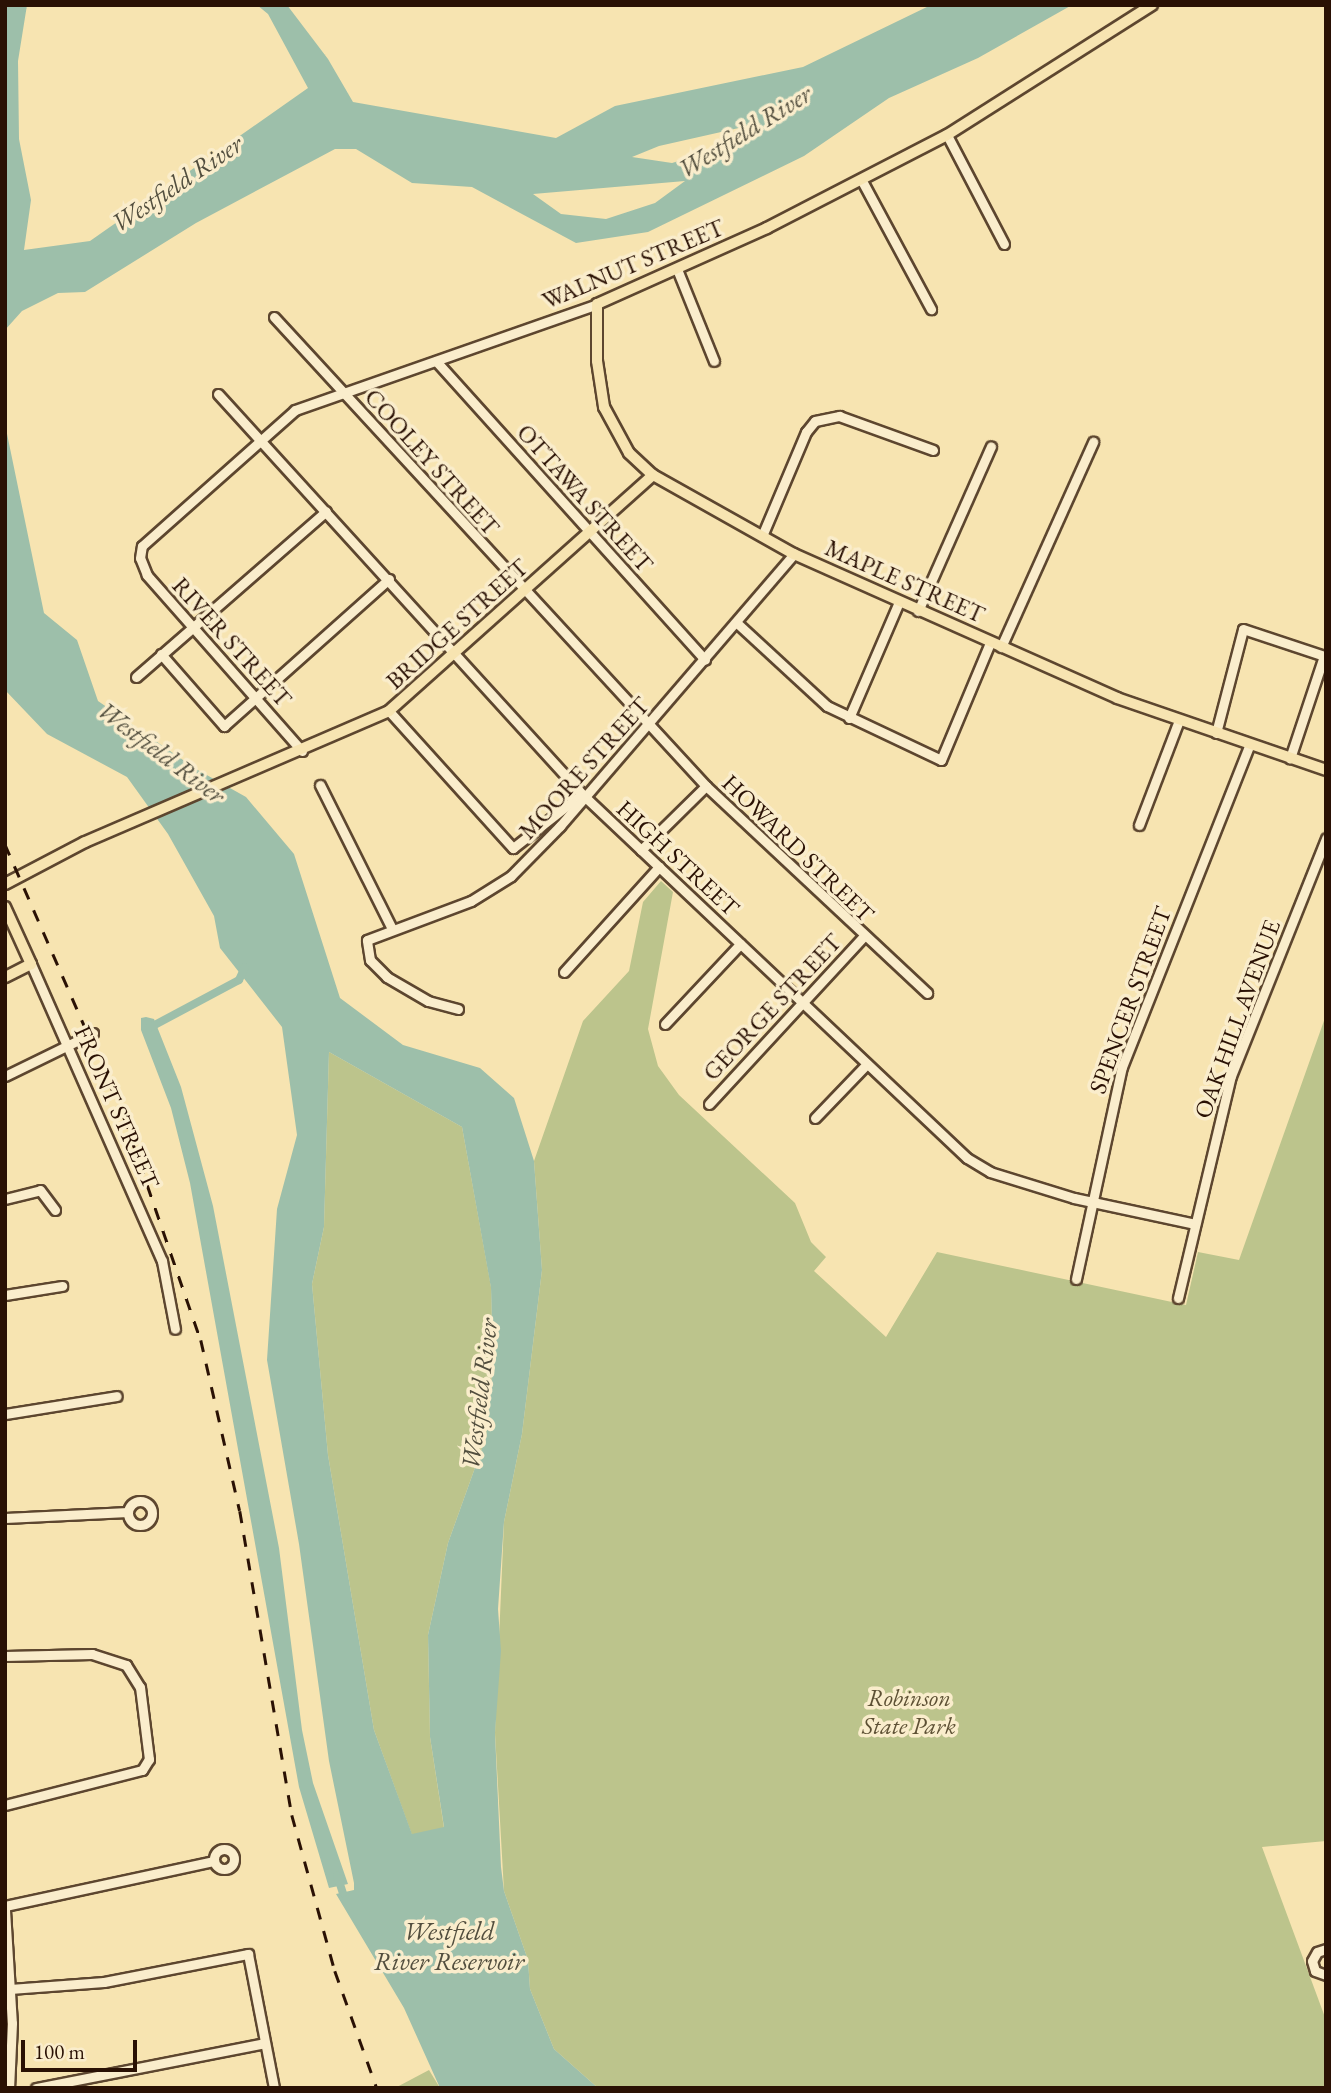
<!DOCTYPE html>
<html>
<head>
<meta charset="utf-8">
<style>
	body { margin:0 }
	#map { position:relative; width:1331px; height:2093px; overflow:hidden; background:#f7e4b1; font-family:"EB Garamond",serif }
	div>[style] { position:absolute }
	.green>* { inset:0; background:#bcc48c }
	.water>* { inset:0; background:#9dbfaa }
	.canal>* { height:8px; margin:-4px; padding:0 4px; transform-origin:4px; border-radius:4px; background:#9dbfaa }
	.roads { filter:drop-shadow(2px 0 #5d462f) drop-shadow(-2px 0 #5d462f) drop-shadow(0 2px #5d462f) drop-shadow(0 -2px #5d462f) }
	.minor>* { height:9px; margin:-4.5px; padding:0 4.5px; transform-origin:4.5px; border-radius:4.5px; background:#faedcc }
	.minor>.ring { margin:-4.5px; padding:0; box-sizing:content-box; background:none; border:9px solid #faedcc; border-radius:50% }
	.major>* { height:10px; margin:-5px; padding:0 5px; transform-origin:5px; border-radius:5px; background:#f7e4b1 }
	.rail>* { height:2.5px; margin-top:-1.25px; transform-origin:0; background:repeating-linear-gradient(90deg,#2a1104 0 12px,transparent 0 24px) }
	span { translate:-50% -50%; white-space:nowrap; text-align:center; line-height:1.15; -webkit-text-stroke:7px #faedcc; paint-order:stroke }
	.street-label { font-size:24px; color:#2a1104 }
	.park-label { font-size:24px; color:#5d5034; font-style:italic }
	.water-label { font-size:26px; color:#524e3e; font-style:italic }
	.frame { position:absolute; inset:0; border:7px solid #2a1104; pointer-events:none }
	.scale { position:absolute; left:21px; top:2040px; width:116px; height:32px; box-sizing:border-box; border:4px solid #2a1104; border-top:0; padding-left:9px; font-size:21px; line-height:24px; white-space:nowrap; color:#2a1104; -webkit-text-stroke:5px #faedcc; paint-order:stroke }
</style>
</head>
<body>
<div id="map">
	<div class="green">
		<i style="clip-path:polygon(661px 881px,673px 892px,648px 1029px,658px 1066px,679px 1095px,795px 1203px,811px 1242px,826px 1257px,814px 1271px,886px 1337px,937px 1252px,1186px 1305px,1198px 1252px,1239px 1260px,1326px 1015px,1326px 1841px,1262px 1847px,1326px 2020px,1326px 2088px,598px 2088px,554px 2049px,530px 1989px,528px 1960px,504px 1891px,495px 1733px,504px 1522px,522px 1434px,542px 1270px,534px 1161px,583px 1021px,629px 971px,643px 902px)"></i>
		<i style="clip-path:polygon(329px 1052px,462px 1127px,491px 1287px,493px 1365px,486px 1437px,448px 1543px,428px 1635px,430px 1737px,444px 1828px,412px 1835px,374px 1730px,328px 1455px,312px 1284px,324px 1227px)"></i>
		<i style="clip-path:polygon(429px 2070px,440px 2088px,395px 2088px)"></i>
	</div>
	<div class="water">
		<i style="clip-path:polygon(evenodd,5px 5px,27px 5px,18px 61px,19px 139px,31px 200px,24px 250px,90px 241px,308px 88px,268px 14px,257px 5px,287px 5px,328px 59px,353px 102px,556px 138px,615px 106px,803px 67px,931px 5px,1072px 5px,978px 58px,889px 98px,804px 156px,648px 232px,576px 243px,472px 187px,412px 183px,356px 149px,335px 149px,196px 223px,85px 292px,58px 293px,22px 311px,5px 330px,5px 5px,761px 123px,731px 145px,672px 163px,632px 157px,659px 146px,761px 123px,5px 5px,685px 181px,655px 203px,606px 219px,561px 214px,533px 194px,685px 181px)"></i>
		<i style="clip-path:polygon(evenodd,5px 424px,44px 613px,77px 640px,98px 701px,196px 769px,246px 797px,294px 854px,340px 998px,403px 1045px,480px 1068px,514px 1098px,534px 1161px,542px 1270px,522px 1434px,504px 1522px,498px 1609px,501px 1651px,495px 1733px,501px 1867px,504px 1891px,528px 1960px,530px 1989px,554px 2049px,598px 2088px,440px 2088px,404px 2008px,336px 1894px,354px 1890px,354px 1883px,329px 1761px,299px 1544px,267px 1360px,277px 1209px,297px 1135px,282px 1027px,220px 948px,214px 916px,168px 834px,127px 777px,47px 734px,5px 690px,5px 424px,329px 1052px,462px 1127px,491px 1288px,493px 1365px,486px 1437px,448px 1543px,428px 1635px,430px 1737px,444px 1827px,412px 1834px,374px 1730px,328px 1455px,312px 1284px,324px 1227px,329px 1052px)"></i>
		<i style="clip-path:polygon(146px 1017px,154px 1019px,181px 1087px,213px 1206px,279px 1548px,302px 1730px,313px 1783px,348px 1884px,329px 1888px,299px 1787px,190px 1183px,171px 1108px,141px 1030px,141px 1018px)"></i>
	</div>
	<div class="canal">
		<i style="left:149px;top:1028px;width:102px;rotate:-28.1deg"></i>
		<i style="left:239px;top:980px;width:14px;rotate:-65deg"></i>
		<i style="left:337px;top:1875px;width:19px;rotate:72deg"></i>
	</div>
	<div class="roads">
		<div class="minor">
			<i style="left:947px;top:135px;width:123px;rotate:62.4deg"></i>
			<i style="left:861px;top:179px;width:148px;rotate:61.7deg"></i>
			<i style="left:677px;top:269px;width:99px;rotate:68.1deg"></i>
			<i style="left:274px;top:317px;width:638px;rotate:47.35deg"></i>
			<i style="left:706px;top:786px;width:303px;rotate:43.1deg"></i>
			<i style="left:436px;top:361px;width:402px;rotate:48deg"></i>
			<i style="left:218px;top:394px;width:542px;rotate:47.69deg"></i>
			<i style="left:583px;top:795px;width:528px;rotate:43.39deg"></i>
			<i style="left:967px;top:1158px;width:27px;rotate:31deg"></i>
			<i style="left:990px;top:1172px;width:88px;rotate:17.2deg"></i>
			<i style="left:1074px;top:1198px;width:124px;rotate:12.1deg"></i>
			<i style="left:762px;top:536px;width:113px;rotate:-67.1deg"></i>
			<i style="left:806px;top:432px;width:14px;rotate:-51deg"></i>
			<i style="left:815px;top:421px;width:25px;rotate:-12deg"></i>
			<i style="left:839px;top:416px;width:100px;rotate:19.9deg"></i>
			<i style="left:918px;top:611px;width:180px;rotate:-66.1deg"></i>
			<i style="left:737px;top:623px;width:122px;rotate:42.7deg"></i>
			<i style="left:827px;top:706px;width:126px;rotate:25.3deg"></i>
			<i style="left:941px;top:760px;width:127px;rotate:-67.3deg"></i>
			<i style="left:1001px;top:647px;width:225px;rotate:-65.8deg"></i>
			<i style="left:161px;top:654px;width:96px;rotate:48.8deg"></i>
			<i style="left:224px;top:726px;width:221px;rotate:-41.7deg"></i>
			<i style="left:136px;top:677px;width:252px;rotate:-41.1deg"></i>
			<i style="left:389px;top:711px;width:185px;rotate:47.9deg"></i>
			<i style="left:513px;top:848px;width:83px;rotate:-38.1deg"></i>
			<i style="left:849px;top:718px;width:126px;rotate:-66.7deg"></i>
			<i style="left:1216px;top:733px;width:107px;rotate:-75.4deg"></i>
			<i style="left:1243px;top:629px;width:85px;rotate:18.4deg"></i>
			<i style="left:1324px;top:656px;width:108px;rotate:108.4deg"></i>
			<i style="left:302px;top:751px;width:235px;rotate:-131.4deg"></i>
			<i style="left:147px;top:575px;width:18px;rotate:-112deg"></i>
			<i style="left:140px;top:558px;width:12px;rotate:-81deg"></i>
			<i style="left:142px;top:546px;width:205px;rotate:-41.6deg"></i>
			<i style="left:295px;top:410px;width:320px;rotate:-19.3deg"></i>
			<i style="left:320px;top:785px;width:161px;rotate:63.4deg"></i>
			<i style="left:1139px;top:825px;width:112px;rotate:-69.1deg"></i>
			<i style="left:641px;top:850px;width:91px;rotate:-44.6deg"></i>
			<i style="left:31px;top:964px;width:325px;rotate:66.2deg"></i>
			<i style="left:162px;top:1261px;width:69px;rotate:79.2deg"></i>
			<i style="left:564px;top:972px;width:142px;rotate:-47.9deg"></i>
			<i style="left:458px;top:1009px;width:31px;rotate:-165deg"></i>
			<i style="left:428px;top:1001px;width:48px;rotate:-149.7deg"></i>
			<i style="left:387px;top:977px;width:24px;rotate:-135deg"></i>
			<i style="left:370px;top:960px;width:20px;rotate:-99deg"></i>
			<i style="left:367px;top:940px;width:111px;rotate:-20.6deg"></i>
			<i style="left:471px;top:901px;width:47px;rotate:-32deg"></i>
			<i style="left:511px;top:876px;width:70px;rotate:-45.6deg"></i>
			<i style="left:560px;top:826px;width:359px;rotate:-49.3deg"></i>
			<i style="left:665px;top:1024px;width:110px;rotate:-46.8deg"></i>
			<i style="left:5px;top:1076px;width:98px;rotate:-26deg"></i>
			<i style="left:709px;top:1104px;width:227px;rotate:-47.3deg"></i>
			<i style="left:815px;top:1118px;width:75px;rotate:-46.1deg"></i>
			<i style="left:5px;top:1199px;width:36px;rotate:-14deg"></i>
			<i style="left:40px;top:1190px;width:25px;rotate:53deg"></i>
			<i style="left:1076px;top:1279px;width:217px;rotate:-77.8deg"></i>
			<i style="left:1122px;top:1067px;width:347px;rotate:-68.4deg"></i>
			<i style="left:5px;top:1295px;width:58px;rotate:-9deg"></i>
			<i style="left:1178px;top:1298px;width:228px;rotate:-76.6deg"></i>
			<i style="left:1231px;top:1076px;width:256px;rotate:-68.2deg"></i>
			<i style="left:5px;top:1414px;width:113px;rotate:-9.1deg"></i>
			<i class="ring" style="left:128px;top:1501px;width:15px;height:15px"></i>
			<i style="left:5px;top:1518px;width:123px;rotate:-2.8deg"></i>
			<i style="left:5px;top:1656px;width:87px;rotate:-1.3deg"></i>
			<i style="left:92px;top:1654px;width:36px;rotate:18deg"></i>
			<i style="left:126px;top:1665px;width:26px;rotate:58deg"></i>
			<i style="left:140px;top:1687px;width:73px;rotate:82.9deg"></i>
			<i style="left:149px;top:1759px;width:13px;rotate:122deg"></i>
			<i style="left:142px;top:1770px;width:141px;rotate:165.7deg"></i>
			<i class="ring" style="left:214px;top:1849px;width:11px;height:11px"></i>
			<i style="left:5px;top:1906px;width:214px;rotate:-12.2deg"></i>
			<i style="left:5px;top:1910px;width:113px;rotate:86.5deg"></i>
			<i style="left:12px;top:2023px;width:65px;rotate:92.6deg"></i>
			<i style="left:1326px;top:1949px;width:9px;rotate:162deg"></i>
			<i style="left:1317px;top:1952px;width:10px;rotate:119deg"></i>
			<i style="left:1312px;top:1961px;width:10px;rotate:73deg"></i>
			<i style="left:1315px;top:1971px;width:12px;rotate:20deg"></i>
			<i style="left:10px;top:1989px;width:94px;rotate:-4.3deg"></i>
			<i style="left:104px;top:1982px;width:147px;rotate:-11deg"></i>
			<i style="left:248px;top:1954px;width:136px;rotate:79deg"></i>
			<i style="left:36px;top:2088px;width:233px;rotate:-11.1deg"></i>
		</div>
		<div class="major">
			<i style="left:1152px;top:5px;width:243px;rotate:147.6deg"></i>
			<i style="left:947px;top:135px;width:203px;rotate:152.7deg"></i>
			<i style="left:767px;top:228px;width:186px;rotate:155.9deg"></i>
			<i style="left:597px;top:304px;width:57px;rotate:90deg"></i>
			<i style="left:597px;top:361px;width:47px;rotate:81.3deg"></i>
			<i style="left:604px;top:407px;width:52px;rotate:61.5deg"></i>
			<i style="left:629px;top:453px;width:33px;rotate:43deg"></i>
			<i style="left:653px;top:475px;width:162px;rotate:29.3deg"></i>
			<i style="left:794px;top:554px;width:354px;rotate:24deg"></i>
			<i style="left:1117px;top:698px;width:221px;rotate:19deg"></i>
			<i style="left:5px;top:884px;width:90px;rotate:-27.7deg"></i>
			<i style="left:85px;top:842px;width:331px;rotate:-23.3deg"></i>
			<i style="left:389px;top:711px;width:354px;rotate:-41.8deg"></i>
			<i style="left:5px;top:907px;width:63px;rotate:65.5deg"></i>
			<i style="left:31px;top:964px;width:29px;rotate:153deg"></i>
		</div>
	</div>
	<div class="rail">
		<i style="left:5px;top:844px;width:298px;rotate:66.4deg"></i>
		<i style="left:124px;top:1117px;width:236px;rotate:71deg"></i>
		<i style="left:201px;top:1340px;width:175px;rotate:77.2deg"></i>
		<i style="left:240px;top:1511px;width:308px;rotate:80.3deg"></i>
		<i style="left:292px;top:1815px;width:162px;rotate:74.6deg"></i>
		<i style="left:335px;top:1971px;width:124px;rotate:70.3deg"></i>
	</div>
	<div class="street-label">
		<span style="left:633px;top:264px;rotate:-23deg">WALNUT STREET</span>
		<span style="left:432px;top:462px;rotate:48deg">COOLEY STREET</span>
		<span style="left:585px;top:498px;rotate:48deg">OTTAWA STREET</span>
		<span style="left:905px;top:581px;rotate:24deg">MAPLE STREET</span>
		<span style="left:457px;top:624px;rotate:-42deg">BRIDGE STREET</span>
		<span style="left:232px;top:642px;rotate:48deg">RIVER STREET</span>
		<span style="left:584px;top:768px;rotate:-48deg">MOORE STREET</span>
		<span style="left:798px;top:848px;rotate:44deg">HOWARD STREET</span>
		<span style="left:678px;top:858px;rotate:43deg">HIGH STREET</span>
		<span style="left:1130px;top:1000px;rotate:-70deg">SPENCER STREET</span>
		<span style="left:772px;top:1007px;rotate:-47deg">GEORGE STREET</span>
		<span style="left:1237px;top:1019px;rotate:-70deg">OAK HILL AVENUE</span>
		<span style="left:117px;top:1107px;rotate:66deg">FRONT STREET</span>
	</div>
	<div class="park-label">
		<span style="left:909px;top:1712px">Robinson<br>State Park</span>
	</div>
	<div class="water-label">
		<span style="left:745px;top:132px;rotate:-32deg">Westfield River</span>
		<span style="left:177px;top:184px;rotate:-34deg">Westfield River</span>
		<span style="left:161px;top:753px;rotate:37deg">Westfield River</span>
		<span style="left:480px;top:1394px;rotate:-83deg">Westfield River</span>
		<span style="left:449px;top:1947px">Westfield<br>River Reservoir</span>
	</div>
	<div class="frame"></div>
	<div class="scale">100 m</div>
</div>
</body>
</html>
